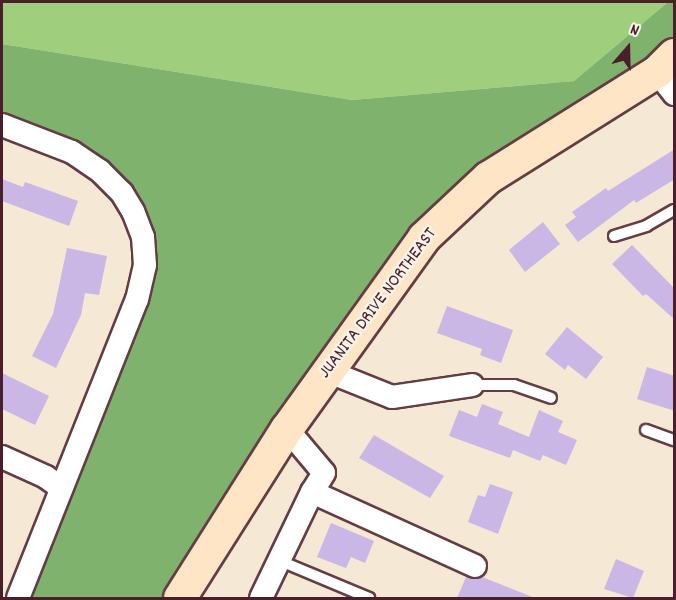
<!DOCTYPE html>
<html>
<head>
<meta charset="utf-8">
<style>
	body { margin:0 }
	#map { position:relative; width:676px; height:600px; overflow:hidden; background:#f5e8d4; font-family:Dekko,sans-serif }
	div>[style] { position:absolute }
	.green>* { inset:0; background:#9fcf7d }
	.forest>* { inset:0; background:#7fb26c }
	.building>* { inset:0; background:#cab7e5 }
	.roads { filter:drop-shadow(2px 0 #643d44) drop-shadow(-2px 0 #643d44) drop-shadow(0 2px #643d44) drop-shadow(0 -2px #643d44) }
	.service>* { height:10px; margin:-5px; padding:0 5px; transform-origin:5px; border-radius:5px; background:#fff }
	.minor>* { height:22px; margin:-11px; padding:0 11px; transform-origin:11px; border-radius:11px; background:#fff }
	.secondary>* { height:32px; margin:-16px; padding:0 16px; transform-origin:16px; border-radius:16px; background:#fee5c5 }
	span { translate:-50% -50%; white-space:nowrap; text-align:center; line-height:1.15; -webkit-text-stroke:5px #f7f3e8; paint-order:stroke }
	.street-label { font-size:18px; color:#4a1f2b }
	.frame { position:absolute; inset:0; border:3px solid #4a1f2b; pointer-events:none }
	.north { position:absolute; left:598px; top:18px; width:60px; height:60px; -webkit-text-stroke:4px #f7f3e8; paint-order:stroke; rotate:20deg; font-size:16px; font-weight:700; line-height:24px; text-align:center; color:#4a1f2b }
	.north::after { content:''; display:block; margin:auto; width:21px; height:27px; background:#4a1f2b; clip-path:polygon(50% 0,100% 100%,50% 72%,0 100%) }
</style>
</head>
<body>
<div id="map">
	<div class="green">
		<i style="clip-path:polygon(2px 2px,668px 2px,574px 81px,352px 100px,2px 44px)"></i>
	</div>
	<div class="forest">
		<i style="clip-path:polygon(668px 2px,674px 2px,674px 57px,430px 241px,193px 598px,18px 598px,145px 265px,122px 193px,2px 125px,2px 44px,352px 100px,574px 81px)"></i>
	</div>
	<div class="building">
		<i style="clip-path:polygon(675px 149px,675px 179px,636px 203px,634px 200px,578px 242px,565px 225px,576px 217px,572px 212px,606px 188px,608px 191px)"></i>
		<i style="clip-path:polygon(2px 179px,23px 187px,25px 182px,78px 201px,69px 226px,2px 201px)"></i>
		<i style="clip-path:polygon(543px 222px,560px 244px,525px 272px,509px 250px)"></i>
		<i style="clip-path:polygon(632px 245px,675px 289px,675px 320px,646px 294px,643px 296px,612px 264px)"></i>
		<i style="clip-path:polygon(67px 248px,107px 256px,99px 295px,85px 293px,81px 315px,56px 368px,32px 356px,53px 314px)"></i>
		<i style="clip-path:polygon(447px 306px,513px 330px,501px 363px,480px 355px,482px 349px,437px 333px)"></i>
		<i style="clip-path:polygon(567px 327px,603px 357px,586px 379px,568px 365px,565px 370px,545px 354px)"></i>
		<i style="clip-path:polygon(647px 367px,675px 376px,675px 411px,637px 399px)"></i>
		<i style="clip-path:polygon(2px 373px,49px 396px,35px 425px,2px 409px)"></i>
		<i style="clip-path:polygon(482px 404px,503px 412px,498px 424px,529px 437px,539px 410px,563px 421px,558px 432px,577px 440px,566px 465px,543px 455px,540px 461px,513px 450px,510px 458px,449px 436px,459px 410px,477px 417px)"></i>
		<i style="clip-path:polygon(374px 435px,444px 476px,430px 498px,359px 458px)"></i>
		<i style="clip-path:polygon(490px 484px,513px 492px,498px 534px,468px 522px,478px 495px,485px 497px)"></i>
		<i style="clip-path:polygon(331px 523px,374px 541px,365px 563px,351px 557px,346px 568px,317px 557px)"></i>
		<i style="clip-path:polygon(616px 559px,644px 571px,633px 598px,604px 589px)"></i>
		<i style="clip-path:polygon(466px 577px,482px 577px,535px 598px,457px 598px)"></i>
	</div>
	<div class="roads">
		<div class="service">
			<i style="left:614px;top:236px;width:34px;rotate:-17deg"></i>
			<i style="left:646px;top:226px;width:32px;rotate:-30deg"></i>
			<i style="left:472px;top:385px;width:42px"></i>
			<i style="left:514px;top:385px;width:39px;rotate:19deg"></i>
			<i style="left:646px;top:430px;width:30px;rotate:20deg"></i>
			<i style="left:278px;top:560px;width:99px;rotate:22.7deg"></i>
		</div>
		<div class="minor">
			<i style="left:657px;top:72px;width:28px;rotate:52deg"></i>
			<i style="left:2px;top:125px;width:75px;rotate:21.1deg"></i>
			<i style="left:72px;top:152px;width:34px;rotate:34deg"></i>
			<i style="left:100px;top:171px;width:31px;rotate:45deg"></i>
			<i style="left:122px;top:193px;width:21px;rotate:59deg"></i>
			<i style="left:133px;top:211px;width:28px;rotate:69deg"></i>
			<i style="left:143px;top:237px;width:28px;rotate:86deg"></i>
			<i style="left:145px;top:265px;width:35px;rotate:103deg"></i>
			<i style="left:137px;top:299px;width:322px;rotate:111.7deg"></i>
			<i style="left:327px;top:371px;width:70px;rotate:21.8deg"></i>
			<i style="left:392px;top:397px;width:81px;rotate:-8.5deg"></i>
			<i style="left:287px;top:429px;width:57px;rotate:49.9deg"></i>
			<i style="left:324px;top:473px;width:22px;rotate:122deg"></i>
			<i style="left:312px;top:492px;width:179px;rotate:24.4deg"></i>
			<i style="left:2px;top:457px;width:48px;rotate:24.4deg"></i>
			<i style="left:46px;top:477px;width:19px;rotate:36deg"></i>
			<i style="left:261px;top:598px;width:118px;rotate:-64.3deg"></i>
		</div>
		<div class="secondary">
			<i style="left:180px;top:598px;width:200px;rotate:-57.7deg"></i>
			<i style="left:287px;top:429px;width:235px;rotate:-54.3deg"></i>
			<i style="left:424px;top:238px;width:88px;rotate:-43.2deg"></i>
			<i style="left:488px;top:178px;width:199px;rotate:-32.1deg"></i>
			<i style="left:657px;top:72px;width:24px;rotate:-45deg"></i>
		</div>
	</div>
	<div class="street-label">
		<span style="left:379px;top:304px;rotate:-53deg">JUANITA DRIVE NORTHEAST</span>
	</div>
	<div class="frame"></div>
	<div class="north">N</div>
</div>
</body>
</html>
